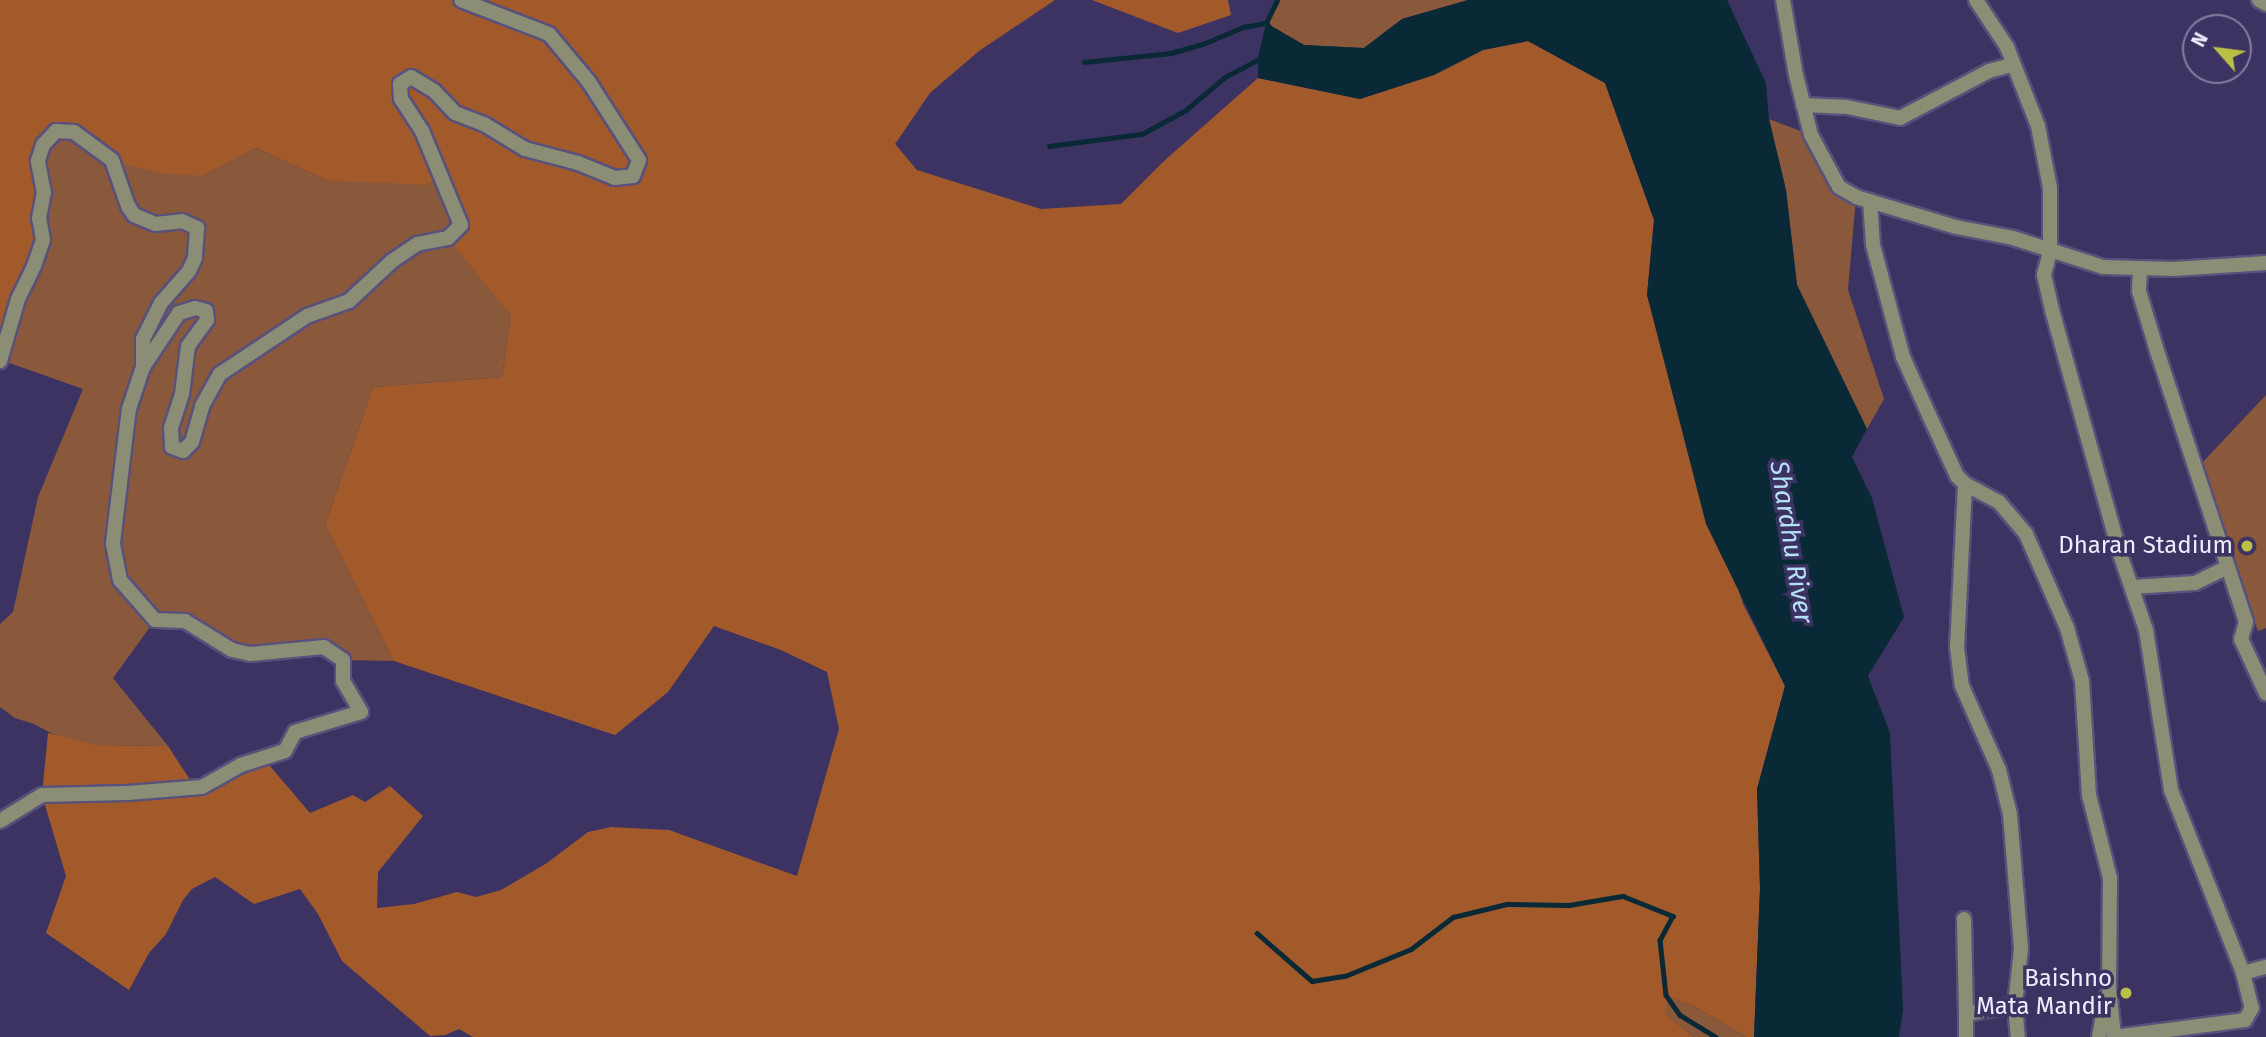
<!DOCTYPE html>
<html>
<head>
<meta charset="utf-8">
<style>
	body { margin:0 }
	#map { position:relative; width:2266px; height:1037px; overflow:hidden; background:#3d3362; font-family:"Fira Sans",sans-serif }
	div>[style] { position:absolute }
	.green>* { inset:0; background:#8a583a }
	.forest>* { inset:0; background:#a25a2a }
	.water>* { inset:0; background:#092937 }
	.stream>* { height:4.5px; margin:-2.25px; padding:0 2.25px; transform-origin:2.25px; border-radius:2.25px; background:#092937 }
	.roads { filter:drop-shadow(2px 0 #59517b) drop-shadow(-2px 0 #59517b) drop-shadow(0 2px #59517b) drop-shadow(0 -2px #59517b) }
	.minor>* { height:14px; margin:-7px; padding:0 7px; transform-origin:7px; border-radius:7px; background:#8b8d74 }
	.dots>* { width:19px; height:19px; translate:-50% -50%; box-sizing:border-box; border:4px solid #3d3362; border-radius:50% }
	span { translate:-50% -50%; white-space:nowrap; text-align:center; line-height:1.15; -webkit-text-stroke:7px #3d3362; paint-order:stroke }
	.poi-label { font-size:24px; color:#eeecfd }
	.right { translate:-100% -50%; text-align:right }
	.water-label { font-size:26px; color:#b4e1f9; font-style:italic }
	.north { position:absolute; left:2182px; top:14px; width:70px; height:70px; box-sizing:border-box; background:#3d3362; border:2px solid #847da0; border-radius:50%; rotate:298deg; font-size:19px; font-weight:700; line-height:28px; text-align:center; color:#eeecfd }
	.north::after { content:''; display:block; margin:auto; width:24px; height:32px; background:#bac045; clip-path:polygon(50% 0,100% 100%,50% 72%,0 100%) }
</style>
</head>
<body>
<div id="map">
	<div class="green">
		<i style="clip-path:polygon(1277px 0,1468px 0,1402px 19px,1364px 48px,1304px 45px,1266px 23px)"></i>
		<i style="clip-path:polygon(1769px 119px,1811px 135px,1826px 167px,1856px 197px,1848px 290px,1884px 399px,1867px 429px,1797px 285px,1786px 190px)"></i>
		<i style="clip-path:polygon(56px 131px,203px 176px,256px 148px,326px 180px,443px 176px,461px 225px,449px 238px,511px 316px,502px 377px,373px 387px,325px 525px,394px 661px,343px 660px,324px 647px,250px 654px,204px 634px,155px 620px,113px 678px,168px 746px,96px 745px,64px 740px,34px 724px,15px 718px,0 707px,0 624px,13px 612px,38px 497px,83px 389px,1px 360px,38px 161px)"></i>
		<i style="clip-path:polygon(2266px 395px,2266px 628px,2258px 631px,2200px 465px)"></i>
		<i style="clip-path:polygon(1666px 995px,1694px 1006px,1746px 1037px,1694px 1037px,1666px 1015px)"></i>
	</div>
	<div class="forest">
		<i style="clip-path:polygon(0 0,1055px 0,979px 51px,930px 93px,895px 144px,917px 170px,1041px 209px,1121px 204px,1164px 161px,1258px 78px,1360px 99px,1434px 75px,1483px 50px,1528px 41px,1605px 83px,1654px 220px,1647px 295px,1743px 604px,1785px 686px,1757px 789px,1760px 888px,1754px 1037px,1746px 1037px,1694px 1006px,1667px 996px,1666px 1015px,1694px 1037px,473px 1037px,459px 1029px,445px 1035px,430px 1036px,342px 961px,318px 914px,300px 889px,254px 904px,215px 877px,192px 889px,183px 900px,166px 934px,149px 953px,129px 990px,46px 933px,66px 876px,42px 795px,48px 733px,96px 745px,168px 746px,194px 786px,264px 759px,310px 813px,353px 795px,365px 802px,390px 786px,423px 816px,378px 872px,377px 908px,414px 904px,457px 892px,476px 897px,501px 890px,547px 863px,588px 832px,611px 827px,669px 830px,797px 876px,839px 729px,827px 672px,781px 650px,714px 626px,668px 692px,615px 735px,394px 661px,325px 525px,373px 387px,502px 377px,511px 316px,448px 238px,461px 225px,443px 176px,426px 185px,326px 180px,256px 148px,203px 176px,159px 173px,112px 160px,98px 146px,56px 131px,43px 145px,43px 240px,0 361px)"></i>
		<i style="clip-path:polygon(1092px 0,1228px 0,1231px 15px,1178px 33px)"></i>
	</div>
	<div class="water">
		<i style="clip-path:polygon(1468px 0,1727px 0,1766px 83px,1769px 119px,1786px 190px,1797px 285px,1867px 429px,1852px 457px,1872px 498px,1904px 617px,1868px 676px,1890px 733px,1903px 1010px,1899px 1037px,1754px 1037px,1760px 888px,1757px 789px,1785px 686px,1706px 524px,1647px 295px,1654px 220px,1605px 83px,1528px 41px,1483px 50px,1434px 75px,1360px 99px,1258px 78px,1258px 58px,1266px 23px,1304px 45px,1364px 48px,1402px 19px)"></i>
	</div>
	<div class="stream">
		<i style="left:1269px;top:27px;width:5px;rotate:-127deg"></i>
		<i style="left:1266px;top:23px;width:25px;rotate:-64deg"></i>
		<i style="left:1084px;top:62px;width:87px;rotate:-5.9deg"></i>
		<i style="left:1171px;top:53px;width:33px;rotate:-16deg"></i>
		<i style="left:1203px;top:44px;width:43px;rotate:-23deg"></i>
		<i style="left:1243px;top:27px;width:23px;rotate:-10deg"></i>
		<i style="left:1049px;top:146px;width:94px;rotate:-7.4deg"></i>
		<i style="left:1142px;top:134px;width:50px;rotate:-28.6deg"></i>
		<i style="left:1186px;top:110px;width:51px;rotate:-40.2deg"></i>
		<i style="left:1225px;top:77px;width:41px;rotate:-27.8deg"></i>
		<i style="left:1257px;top:933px;width:73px;rotate:41.1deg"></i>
		<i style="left:1312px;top:981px;width:33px;rotate:-9deg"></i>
		<i style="left:1345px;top:976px;width:71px;rotate:-22.2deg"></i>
		<i style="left:1411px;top:949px;width:53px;rotate:-37.3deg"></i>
		<i style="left:1453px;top:917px;width:56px;rotate:-13.5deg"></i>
		<i style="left:1507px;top:904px;width:62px;rotate:0.9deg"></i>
		<i style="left:1569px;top:905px;width:55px;rotate:-9.5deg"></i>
		<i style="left:1623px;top:896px;width:54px;rotate:21.8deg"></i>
		<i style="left:1673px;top:916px;width:27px;rotate:118deg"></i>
		<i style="left:1660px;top:940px;width:55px;rotate:83.8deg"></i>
		<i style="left:1666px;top:995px;width:24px;rotate:55deg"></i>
		<i style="left:1680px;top:1015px;width:42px;rotate:31.4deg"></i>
	</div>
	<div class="roads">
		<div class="minor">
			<i style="left:1783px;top:0;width:76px;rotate:80.2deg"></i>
			<i style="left:1796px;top:75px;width:62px;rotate:76deg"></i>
			<i style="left:1811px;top:135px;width:59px;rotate:61.7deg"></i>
			<i style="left:1839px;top:187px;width:20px;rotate:30deg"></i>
			<i style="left:1856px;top:197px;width:104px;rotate:16.7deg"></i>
			<i style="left:1956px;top:227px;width:58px;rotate:10.9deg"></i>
			<i style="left:2013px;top:238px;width:95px;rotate:17.9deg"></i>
			<i style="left:2103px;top:267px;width:71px;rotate:1.6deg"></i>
			<i style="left:2174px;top:269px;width:92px;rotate:-3.7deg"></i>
			<i style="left:1976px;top:0;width:56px;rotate:56.6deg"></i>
			<i style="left:2007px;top:47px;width:85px;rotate:68.6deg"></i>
			<i style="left:2038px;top:126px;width:63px;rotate:79deg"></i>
			<i style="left:2050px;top:188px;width:64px;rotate:90deg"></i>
			<i style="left:2050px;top:252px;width:24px;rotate:105deg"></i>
			<i style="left:2044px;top:275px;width:36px;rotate:77deg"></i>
			<i style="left:2052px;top:310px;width:253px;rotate:74.4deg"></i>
			<i style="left:2120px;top:554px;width:80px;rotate:71.1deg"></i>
			<i style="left:2146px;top:630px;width:162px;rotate:81.1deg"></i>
			<i style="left:2171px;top:790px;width:197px;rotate:68.5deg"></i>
			<i style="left:2243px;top:973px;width:36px;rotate:76deg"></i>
			<i style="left:2252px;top:1008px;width:14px;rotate:120deg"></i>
			<i style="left:2245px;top:1020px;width:132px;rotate:172.6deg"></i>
			<i style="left:2259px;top:0;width:8px;rotate:30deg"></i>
			<i style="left:1803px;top:105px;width:44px;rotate:2.6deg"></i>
			<i style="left:1847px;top:107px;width:54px;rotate:11.7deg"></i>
			<i style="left:1900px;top:118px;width:101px;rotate:-27.8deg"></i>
			<i style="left:1989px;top:71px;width:24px;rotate:-15deg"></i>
			<i style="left:1870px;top:201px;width:44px;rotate:86.1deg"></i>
			<i style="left:1873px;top:245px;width:116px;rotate:75deg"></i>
			<i style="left:1903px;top:357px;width:64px;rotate:65.9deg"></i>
			<i style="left:1929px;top:415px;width:67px;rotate:65.3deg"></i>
			<i style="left:1957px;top:476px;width:11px;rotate:45deg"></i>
			<i style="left:1965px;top:484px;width:38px;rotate:28deg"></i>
			<i style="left:1999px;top:502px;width:42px;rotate:49.8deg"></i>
			<i style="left:2026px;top:534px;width:103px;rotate:66.4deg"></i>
			<i style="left:2067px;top:628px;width:55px;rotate:74.2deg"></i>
			<i style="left:2082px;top:681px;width:114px;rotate:86.5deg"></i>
			<i style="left:2089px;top:795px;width:86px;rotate:75.8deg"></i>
			<i style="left:2110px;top:878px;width:108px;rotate:90.5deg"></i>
			<i style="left:2109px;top:986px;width:51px;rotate:84.4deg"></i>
			<i style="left:2140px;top:270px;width:21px;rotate:93deg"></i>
			<i style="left:2139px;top:291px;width:63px;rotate:73.3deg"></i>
			<i style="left:2157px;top:351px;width:285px;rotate:71.8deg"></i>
			<i style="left:2246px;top:622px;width:18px;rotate:106deg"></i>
			<i style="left:2241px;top:639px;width:60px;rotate:65.2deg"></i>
			<i style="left:0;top:361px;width:65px;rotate:-73.8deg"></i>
			<i style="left:18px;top:299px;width:37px;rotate:-64deg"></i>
			<i style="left:34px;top:266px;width:28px;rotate:-71deg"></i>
			<i style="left:43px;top:240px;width:22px;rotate:-100deg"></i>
			<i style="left:39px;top:218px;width:25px;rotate:-79deg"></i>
			<i style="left:44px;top:193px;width:33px;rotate:-101deg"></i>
			<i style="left:38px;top:161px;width:17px;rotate:-73deg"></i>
			<i style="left:43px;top:145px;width:19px;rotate:-47deg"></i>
			<i style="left:56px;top:131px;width:18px;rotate:3deg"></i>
			<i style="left:74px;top:132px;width:47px;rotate:36.4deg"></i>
			<i style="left:112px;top:160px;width:49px;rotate:70.8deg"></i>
			<i style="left:128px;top:206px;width:11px;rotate:56deg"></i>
			<i style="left:134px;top:215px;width:23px;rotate:23deg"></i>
			<i style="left:155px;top:224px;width:27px;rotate:-6deg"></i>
			<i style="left:182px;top:221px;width:17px;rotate:25deg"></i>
			<i style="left:197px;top:228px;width:30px;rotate:94deg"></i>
			<i style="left:195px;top:258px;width:14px;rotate:115deg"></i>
			<i style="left:189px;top:271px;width:43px;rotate:131.2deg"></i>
			<i style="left:161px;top:303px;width:40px;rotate:116.6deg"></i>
			<i style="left:143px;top:339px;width:28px;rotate:90deg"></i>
			<i style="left:1965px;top:484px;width:163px;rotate:92.8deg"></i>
			<i style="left:1957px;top:647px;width:39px;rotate:83deg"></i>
			<i style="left:1962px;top:686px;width:92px;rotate:66.2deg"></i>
			<i style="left:1999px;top:770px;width:45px;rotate:76deg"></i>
			<i style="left:2010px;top:814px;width:135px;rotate:85.3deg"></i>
			<i style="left:2021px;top:949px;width:56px;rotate:96.1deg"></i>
			<i style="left:2015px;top:1005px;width:32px;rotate:85deg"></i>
			<i style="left:2132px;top:587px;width:63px;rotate:-3.6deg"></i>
			<i style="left:2195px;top:583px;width:34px;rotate:-26deg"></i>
			<i style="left:0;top:821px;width:49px;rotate:-31.8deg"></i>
			<i style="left:42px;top:795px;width:86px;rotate:-1.3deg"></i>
			<i style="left:128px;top:793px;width:74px;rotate:-4.6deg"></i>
			<i style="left:202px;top:787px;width:45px;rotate:-29.4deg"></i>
			<i style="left:241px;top:765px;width:46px;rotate:-17.7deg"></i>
			<i style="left:285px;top:751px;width:21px;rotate:-62deg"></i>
			<i style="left:295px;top:732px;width:69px;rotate:-16.9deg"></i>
			<i style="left:361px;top:712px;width:36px;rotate:-120deg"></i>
			<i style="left:343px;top:681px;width:21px;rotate:-90deg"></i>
			<i style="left:343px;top:660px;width:23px;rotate:-146deg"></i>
			<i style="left:324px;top:647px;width:74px;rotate:174.6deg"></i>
			<i style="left:250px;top:654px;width:18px;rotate:-167deg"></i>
			<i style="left:232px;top:650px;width:55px;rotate:-148.3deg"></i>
			<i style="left:185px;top:621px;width:30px;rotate:-178deg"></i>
			<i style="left:155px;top:620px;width:53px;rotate:-131.2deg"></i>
			<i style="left:120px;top:580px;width:38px;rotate:-101deg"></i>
			<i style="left:113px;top:543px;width:103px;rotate:-83.3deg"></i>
			<i style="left:125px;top:441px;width:32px;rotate:-83deg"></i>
			<i style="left:129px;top:409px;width:44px;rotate:-71.6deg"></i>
			<i style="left:143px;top:367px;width:65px;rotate:-56.3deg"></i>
			<i style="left:179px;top:313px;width:17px;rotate:-17deg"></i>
			<i style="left:195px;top:308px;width:11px;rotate:15deg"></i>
			<i style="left:206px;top:311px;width:9px;rotate:84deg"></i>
			<i style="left:207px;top:320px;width:32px;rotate:126deg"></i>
			<i style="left:188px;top:346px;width:48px;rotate:97.1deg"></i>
			<i style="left:182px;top:394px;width:36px;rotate:108deg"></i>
			<i style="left:171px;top:428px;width:19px;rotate:87deg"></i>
			<i style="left:172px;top:447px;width:12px;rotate:20deg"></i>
			<i style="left:183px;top:451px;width:13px;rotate:-45deg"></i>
			<i style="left:192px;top:442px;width:37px;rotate:-74deg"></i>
			<i style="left:202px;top:406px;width:37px;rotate:-61deg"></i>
			<i style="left:220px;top:374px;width:105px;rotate:-33.7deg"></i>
			<i style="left:307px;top:316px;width:45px;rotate:-19.7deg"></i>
			<i style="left:349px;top:301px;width:59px;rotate:-42.9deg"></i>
			<i style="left:392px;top:261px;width:30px;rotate:-34deg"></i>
			<i style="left:417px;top:244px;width:32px;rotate:-11deg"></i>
			<i style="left:448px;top:238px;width:18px;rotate:-45deg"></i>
			<i style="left:461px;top:225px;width:102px;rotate:-112.5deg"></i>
			<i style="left:422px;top:131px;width:38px;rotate:-123deg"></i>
			<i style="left:401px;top:99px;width:15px;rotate:-94deg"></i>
			<i style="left:400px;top:84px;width:13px;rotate:-32deg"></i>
			<i style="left:411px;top:77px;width:27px;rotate:31deg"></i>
			<i style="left:434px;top:91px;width:30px;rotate:46deg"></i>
			<i style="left:455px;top:113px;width:31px;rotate:21deg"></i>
			<i style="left:484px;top:124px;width:48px;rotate:31.4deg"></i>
			<i style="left:525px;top:149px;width:55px;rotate:14.8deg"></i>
			<i style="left:578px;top:163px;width:40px;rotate:22deg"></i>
			<i style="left:615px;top:178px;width:18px;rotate:-6deg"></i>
			<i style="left:633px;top:176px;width:17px;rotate:-69deg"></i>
			<i style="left:639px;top:160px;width:93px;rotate:-122.7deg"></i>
			<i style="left:589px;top:82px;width:62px;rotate:-129.8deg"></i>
			<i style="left:549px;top:34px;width:94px;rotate:-158.9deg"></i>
			<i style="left:1964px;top:919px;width:95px;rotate:88.8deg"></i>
			<i style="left:2243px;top:973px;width:24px;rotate:-15deg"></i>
			<i style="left:1966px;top:1037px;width:23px;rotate:-90deg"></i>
			<i style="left:1966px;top:1014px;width:50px;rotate:-10.4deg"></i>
			<i style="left:2099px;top:1037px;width:40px;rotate:-80deg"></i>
		</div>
	</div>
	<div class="dots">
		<i style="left:2247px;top:546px;background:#bac045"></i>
		<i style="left:2126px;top:993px;background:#bac045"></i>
	</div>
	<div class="poi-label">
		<span class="right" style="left:2233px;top:546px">Dharan Stadium</span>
		<span class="right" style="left:2112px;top:993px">Baishno<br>Mata Mandir</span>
	</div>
	<div class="water-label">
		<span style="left:1791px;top:542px;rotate:81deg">Shardhu River</span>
	</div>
	<div class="north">N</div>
</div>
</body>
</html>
